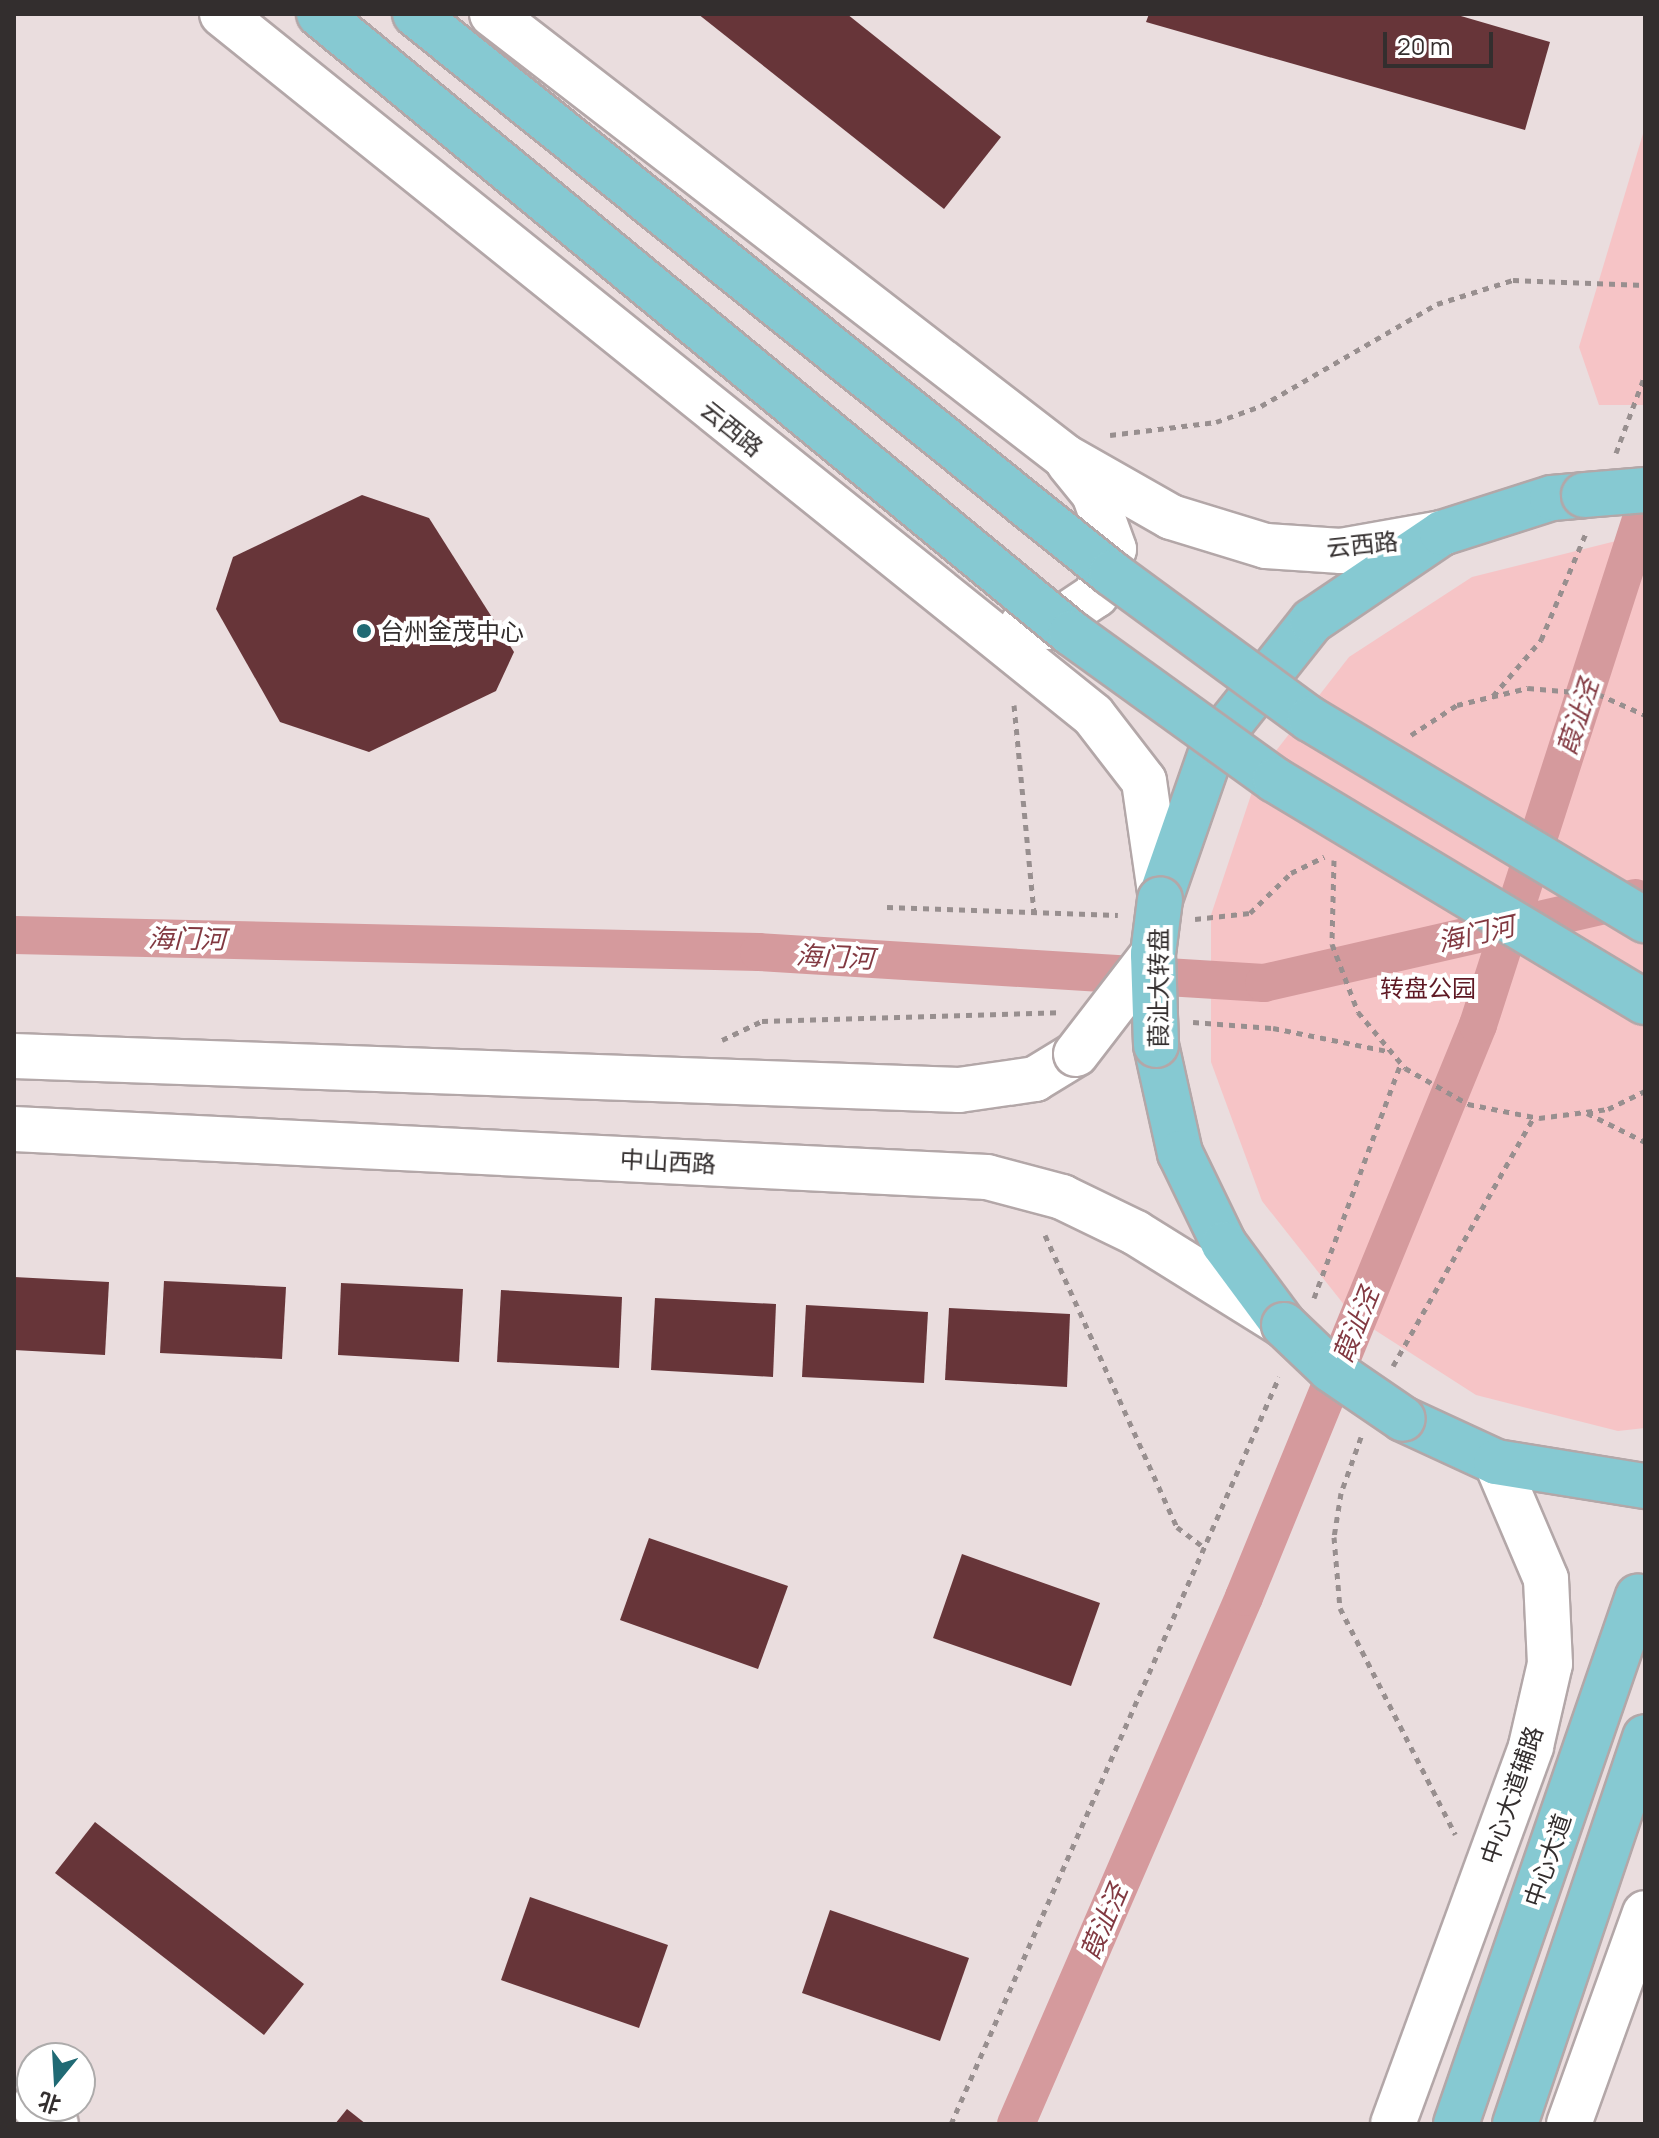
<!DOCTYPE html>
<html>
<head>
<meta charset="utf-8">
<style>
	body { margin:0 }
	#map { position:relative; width:1659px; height:2138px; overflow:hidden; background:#eaddde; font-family:Manrope,"Noto Sans SC",sans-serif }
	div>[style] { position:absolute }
	.green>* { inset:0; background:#f6c4c6 }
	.canal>* { height:38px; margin:-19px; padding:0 19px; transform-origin:19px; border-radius:19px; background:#d59a9d }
	.building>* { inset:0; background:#673539 }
	.path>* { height:5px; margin-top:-2.5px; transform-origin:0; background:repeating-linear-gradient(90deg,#988f8f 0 6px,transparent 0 12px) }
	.roads { filter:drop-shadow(2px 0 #b3a7a8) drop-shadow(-2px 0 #b3a7a8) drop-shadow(0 2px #b3a7a8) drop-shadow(0 -2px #b3a7a8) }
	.secondary>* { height:44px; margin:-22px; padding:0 22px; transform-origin:22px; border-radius:22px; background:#fff }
	.primary>* { height:44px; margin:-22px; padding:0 22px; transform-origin:22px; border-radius:22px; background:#86c9d2 }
	.bridges { filter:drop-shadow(2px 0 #b3a7a8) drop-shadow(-2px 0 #b3a7a8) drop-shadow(0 2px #b3a7a8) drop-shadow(0 -2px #b3a7a8) }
	.secondary-bridge>* { height:44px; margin:-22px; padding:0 22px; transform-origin:22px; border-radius:22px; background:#fff }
	.primary-bridge>* { height:44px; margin:-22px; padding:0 22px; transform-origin:22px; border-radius:22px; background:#86c9d2 }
	.dots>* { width:22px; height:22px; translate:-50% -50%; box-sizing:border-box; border:4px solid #fff; border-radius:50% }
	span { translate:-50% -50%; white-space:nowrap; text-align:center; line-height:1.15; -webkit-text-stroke:8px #fff; paint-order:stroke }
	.street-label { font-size:24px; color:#332e2e }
	.poi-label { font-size:24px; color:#332e2e }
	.left { translate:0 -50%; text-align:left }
	.park-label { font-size:24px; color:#5f1924 }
	.water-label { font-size:26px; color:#823941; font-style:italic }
	.frame { position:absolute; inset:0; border:16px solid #332e2e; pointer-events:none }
	.north { position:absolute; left:16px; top:2042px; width:80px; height:80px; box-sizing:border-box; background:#fff; border:2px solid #adabab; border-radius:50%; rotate:198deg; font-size:22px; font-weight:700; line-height:32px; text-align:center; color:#332e2e }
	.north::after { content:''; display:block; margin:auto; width:28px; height:36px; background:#206a74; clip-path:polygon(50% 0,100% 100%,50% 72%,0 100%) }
	.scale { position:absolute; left:1383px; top:32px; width:110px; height:36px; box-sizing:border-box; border:4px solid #332e2e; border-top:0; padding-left:10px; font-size:24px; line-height:28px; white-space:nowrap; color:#332e2e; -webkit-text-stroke:6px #fff; paint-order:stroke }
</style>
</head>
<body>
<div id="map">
	<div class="green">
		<i style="clip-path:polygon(1645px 127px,1645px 405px,1599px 405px,1579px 347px)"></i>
		<i style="clip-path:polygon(1616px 541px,1645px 543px,1645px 1428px,1618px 1431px,1476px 1395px,1353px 1316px,1262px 1201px,1211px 1062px,1211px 915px,1258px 774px,1349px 657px,1472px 577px)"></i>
	</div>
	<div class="canal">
		<i style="left:14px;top:935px;width:745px;rotate:1.31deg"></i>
		<i style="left:759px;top:952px;width:506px;rotate:3.51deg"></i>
		<i style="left:1264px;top:983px;width:381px;rotate:-12.9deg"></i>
		<i style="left:1016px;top:2124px;width:574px;rotate:-66.6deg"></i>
		<i style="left:1244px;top:1597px;width:618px;rotate:-67.75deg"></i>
		<i style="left:1478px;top:1025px;width:544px;rotate:-72.13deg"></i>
	</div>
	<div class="building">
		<i style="clip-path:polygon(698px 14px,847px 14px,1001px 137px,944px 209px)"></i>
		<i style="clip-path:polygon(1149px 14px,1454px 14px,1550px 42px,1525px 130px,1146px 22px)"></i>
		<i style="clip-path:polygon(362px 495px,429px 518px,514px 652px,496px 691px,369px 752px,280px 722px,216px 609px,233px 557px)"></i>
		<i style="clip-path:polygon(14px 1277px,109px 1282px,105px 1355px,14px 1350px)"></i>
		<i style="clip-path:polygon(164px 1281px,286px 1287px,282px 1359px,160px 1353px)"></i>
		<i style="clip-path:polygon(341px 1283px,463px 1289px,459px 1362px,338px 1355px)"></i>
		<i style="clip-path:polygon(501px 1290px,622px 1297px,619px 1368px,497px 1362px)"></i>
		<i style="clip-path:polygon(655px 1298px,776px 1304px,773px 1377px,651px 1370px)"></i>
		<i style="clip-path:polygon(806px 1305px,928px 1312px,924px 1383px,802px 1377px)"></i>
		<i style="clip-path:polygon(949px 1308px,1070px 1314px,1067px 1387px,945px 1380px)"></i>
		<i style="clip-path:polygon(649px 1538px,788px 1586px,758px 1669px,620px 1620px)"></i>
		<i style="clip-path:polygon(962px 1554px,1100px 1603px,1071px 1686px,933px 1638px)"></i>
		<i style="clip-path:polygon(95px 1822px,304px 1984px,264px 2035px,55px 1873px)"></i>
		<i style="clip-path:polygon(530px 1897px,668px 1945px,639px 2028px,501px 1980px)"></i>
		<i style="clip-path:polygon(830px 1910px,969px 1958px,940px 2041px,802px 1993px)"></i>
		<i style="clip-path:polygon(347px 2109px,366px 2124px,335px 2124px)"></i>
	</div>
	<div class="path">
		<i style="left:1110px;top:435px;width:107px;rotate:-7deg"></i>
		<i style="left:1216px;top:422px;width:48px;rotate:-19.6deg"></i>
		<i style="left:1261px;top:406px;width:203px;rotate:-30.1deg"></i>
		<i style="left:1437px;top:304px;width:80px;rotate:-17.5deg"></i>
		<i style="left:1513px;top:280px;width:132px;rotate:2.2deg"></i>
		<i style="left:1616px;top:453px;width:83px;rotate:-69.6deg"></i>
		<i style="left:1493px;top:696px;width:74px;rotate:-49.4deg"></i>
		<i style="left:1541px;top:640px;width:116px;rotate:-67.2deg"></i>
		<i style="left:1014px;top:705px;width:207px;rotate:84.5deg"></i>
		<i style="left:1411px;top:735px;width:55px;rotate:-33.1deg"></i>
		<i style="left:1457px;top:705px;width:73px;rotate:-13.5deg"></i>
		<i style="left:1528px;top:688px;width:70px;rotate:4.9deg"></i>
		<i style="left:1598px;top:694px;width:51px;rotate:24.1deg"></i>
		<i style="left:1334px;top:860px;width:84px;rotate:91.4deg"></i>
		<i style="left:1332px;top:944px;width:73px;rotate:69.1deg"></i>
		<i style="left:1358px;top:1012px;width:73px;rotate:50deg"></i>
		<i style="left:1405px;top:1068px;width:73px;rotate:29.7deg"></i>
		<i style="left:1468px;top:1104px;width:72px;rotate:11.2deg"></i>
		<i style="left:1539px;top:1118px;width:70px;rotate:-7.4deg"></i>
		<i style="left:1608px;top:1109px;width:41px;rotate:-25.9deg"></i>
		<i style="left:887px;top:907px;width:231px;rotate:2deg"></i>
		<i style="left:1195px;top:919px;width:55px;rotate:-6.2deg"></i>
		<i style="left:1250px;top:913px;width:57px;rotate:-44.3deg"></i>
		<i style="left:1291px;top:873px;width:37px;rotate:-26deg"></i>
		<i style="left:1193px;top:1022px;width:80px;rotate:4.3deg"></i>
		<i style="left:1273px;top:1028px;width:121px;rotate:11.4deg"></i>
		<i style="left:722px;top:1040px;width:44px;rotate:-25.4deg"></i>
		<i style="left:762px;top:1021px;width:297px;rotate:-1.7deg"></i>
		<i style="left:1587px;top:1113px;width:65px;rotate:26.6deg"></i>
		<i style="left:1045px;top:1235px;width:320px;rotate:65.7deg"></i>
		<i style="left:1177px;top:1527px;width:34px;rotate:37deg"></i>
		<i style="left:1314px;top:1298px;width:251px;rotate:-69.7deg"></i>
		<i style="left:1393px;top:1366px;width:286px;rotate:-60.5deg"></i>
		<i style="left:1361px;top:1437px;width:59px;rotate:109.7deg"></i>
		<i style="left:1341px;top:1493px;width:45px;rotate:99deg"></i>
		<i style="left:1334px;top:1537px;width:71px;rotate:85.2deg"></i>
		<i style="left:1340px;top:1608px;width:254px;rotate:63deg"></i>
		<i style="left:951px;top:2124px;width:816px;rotate:-66.29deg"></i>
	</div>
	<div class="roads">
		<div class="secondary">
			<i style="left:222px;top:14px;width:1118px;rotate:38.83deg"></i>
			<i style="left:1093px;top:715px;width:83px;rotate:52.3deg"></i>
			<i style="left:1144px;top:781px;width:112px;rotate:81.8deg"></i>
			<i style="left:492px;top:14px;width:723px;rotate:37.69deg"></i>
			<i style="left:1064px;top:456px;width:123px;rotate:29.7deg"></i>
			<i style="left:1171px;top:517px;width:99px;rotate:17deg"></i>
			<i style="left:1266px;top:546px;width:75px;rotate:3.8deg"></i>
			<i style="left:1341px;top:551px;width:103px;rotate:-10.1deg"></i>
			<i style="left:1022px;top:625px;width:26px;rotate:4deg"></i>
			<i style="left:1048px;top:627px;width:58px;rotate:-33.7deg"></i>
			<i style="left:1096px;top:595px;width:49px;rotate:-68.6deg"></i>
			<i style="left:1114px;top:549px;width:59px;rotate:-110deg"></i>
			<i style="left:1094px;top:494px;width:40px;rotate:-129deg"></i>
			<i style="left:14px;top:1056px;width:946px;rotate:2.06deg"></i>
			<i style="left:959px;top:1090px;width:77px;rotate:-8.2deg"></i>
			<i style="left:1035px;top:1079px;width:48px;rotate:-31.4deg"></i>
			<i style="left:14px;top:1129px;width:974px;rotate:2.82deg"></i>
			<i style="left:987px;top:1177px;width:78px;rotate:14.9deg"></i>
			<i style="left:1062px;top:1197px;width:82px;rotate:25.9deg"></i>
			<i style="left:1136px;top:1233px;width:174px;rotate:31.9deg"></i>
			<i style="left:34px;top:2106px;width:28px;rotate:39deg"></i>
			<i style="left:1393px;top:2124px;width:402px;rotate:-69.9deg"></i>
			<i style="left:1531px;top:1746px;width:84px;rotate:-77deg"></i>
			<i style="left:1550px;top:1664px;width:85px;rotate:-92.7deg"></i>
			<i style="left:1546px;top:1579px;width:127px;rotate:-113.1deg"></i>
			<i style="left:1569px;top:2124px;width:224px;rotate:-70.2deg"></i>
		</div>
		<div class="primary">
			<i style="left:1160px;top:899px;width:164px;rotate:-70.8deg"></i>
			<i style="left:1214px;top:744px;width:157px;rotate:-51.5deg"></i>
			<i style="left:1312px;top:621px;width:157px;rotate:-34.1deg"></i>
			<i style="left:1442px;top:533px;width:115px;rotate:-17.7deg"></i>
			<i style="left:1552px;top:498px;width:32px;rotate:-5deg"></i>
			<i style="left:1156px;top:1045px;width:111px;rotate:77.5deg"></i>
			<i style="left:1180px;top:1153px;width:101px;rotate:64.2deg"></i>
			<i style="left:1224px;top:1244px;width:101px;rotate:53.5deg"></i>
			<i style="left:1403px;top:1419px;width:102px;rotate:24.8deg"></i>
			<i style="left:1496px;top:1462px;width:151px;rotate:9.2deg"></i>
			<i style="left:1456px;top:2124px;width:558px;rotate:-70.98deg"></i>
			<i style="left:1515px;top:2124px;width:408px;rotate:-71.4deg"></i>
		</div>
	</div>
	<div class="bridges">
		<div class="secondary-bridge">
			<i style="left:1076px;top:1054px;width:126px;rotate:-52.4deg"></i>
		</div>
		<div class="primary-bridge">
			<i style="left:319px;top:14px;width:974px;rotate:39.46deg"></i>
			<i style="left:1071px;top:633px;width:251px;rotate:35.8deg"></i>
			<i style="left:1275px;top:780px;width:431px;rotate:31deg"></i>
			<i style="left:415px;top:14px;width:893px;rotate:38.77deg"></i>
			<i style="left:1111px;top:573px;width:247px;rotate:36.3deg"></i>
			<i style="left:1310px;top:719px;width:391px;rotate:31deg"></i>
			<i style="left:1584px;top:495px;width:61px;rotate:-4.7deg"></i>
			<i style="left:1156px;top:1045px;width:91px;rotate:-91.9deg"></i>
			<i style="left:1153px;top:954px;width:55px;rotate:-82.7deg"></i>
			<i style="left:1284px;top:1325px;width:64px;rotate:43.7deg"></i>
			<i style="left:1330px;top:1369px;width:88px;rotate:34.4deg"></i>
		</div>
	</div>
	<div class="dots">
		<i style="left:364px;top:631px;background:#206a74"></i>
	</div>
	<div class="street-label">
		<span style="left:732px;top:428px;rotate:39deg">云西路</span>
		<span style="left:1362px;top:544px;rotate:-6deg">云西路</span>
		<span style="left:1158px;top:988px;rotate:-90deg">葭沚大转盘</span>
		<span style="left:668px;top:1161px;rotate:3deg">中山西路</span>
		<span style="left:1511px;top:1795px;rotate:-71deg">中心大道辅路</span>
		<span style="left:1547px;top:1860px;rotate:-71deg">中心大道</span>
	</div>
	<div class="poi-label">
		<span class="left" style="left:380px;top:631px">台州金茂中心</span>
	</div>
	<div class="park-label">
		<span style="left:1428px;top:988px">转盘公园</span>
	</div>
	<div class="water-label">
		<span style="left:1578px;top:717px;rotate:-72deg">葭沚泾</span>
		<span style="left:1476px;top:934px;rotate:-13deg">海门河</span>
		<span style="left:187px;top:939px;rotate:1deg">海门河</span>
		<span style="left:835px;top:957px;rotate:3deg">海门河</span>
		<span style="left:1356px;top:1325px;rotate:-68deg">葭沚泾</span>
		<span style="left:1104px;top:1922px;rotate:-67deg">葭沚泾</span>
	</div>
	<div class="frame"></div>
	<div class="north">北</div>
	<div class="scale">20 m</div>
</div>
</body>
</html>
